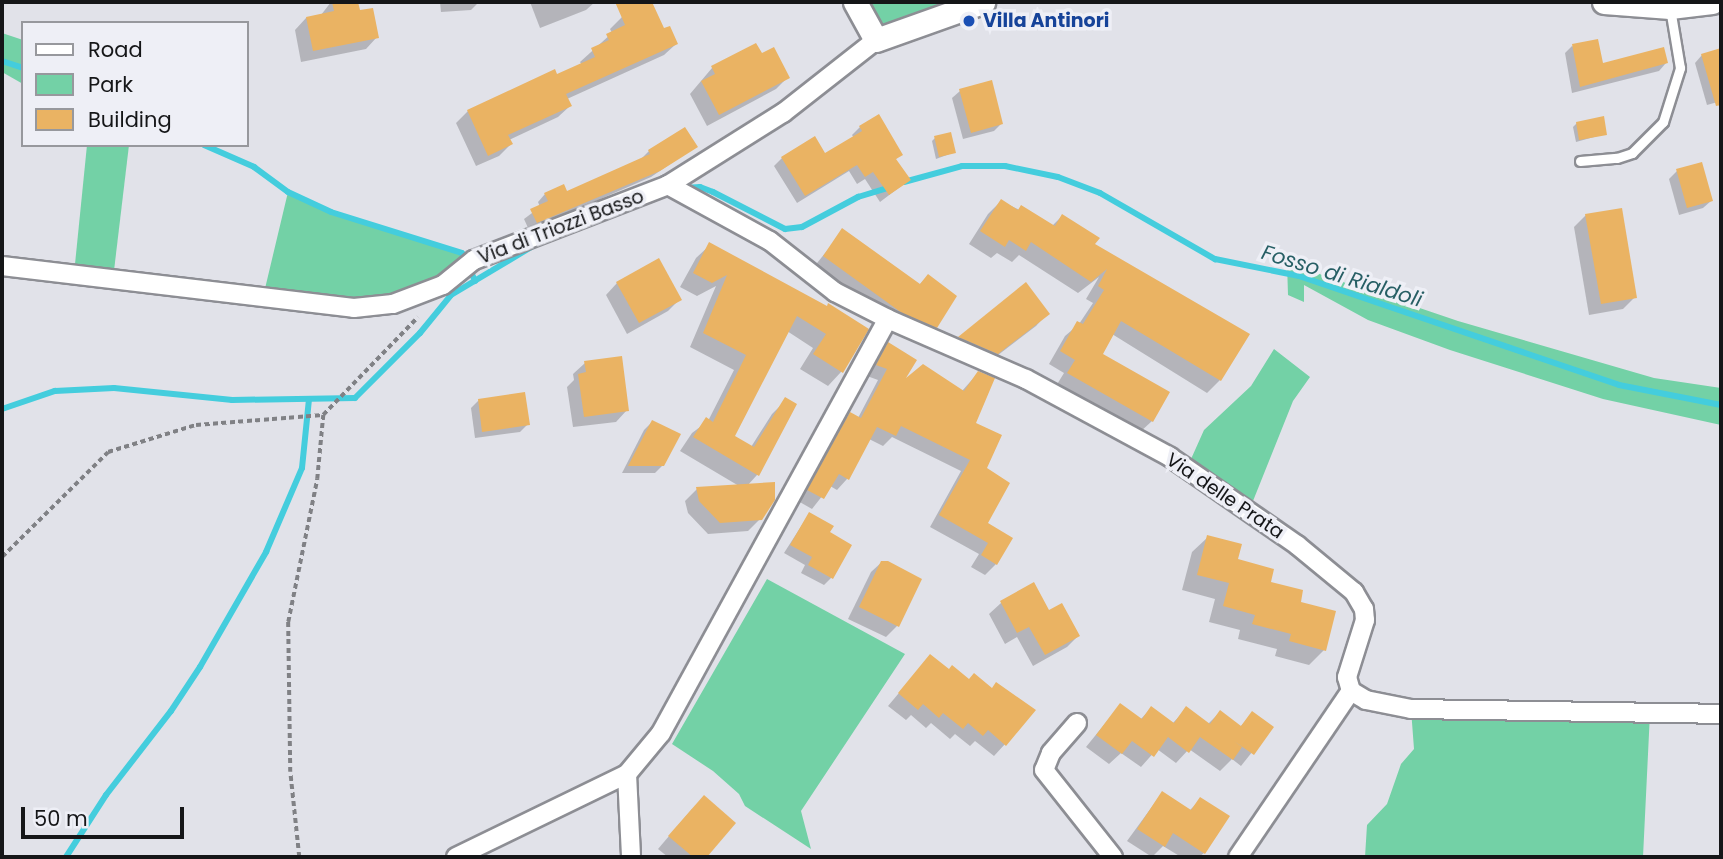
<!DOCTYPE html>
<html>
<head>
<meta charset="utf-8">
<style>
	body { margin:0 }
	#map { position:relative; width:1723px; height:859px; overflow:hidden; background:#e1e2e9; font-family:Poppins,sans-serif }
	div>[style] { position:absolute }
	.green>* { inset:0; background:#73d1a6 }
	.shadow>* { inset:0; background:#0003 }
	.stream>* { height:6px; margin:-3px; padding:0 3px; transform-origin:3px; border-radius:3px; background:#44cddd }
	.building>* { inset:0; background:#eab363 }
	.path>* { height:3.5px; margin-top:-1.75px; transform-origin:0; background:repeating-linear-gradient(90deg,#808185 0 5px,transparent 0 8.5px) }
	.roads { filter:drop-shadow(2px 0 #8d8e94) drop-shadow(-2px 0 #8d8e94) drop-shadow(0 2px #8d8e94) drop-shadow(0 -2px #8d8e94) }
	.service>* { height:9px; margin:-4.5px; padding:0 4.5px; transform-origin:4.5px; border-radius:4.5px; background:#fff }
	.minor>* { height:18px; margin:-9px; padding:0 9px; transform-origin:9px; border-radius:9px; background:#fff }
	.tertiary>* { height:23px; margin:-11.5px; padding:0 11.5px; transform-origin:11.5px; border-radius:11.5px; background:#fff }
	.dots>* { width:19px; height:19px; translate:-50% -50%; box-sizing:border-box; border:4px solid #eeeff6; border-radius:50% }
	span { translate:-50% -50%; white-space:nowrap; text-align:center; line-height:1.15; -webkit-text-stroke:7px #eeeff6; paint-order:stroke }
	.transit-label { font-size:19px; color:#164399; font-weight:700 }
	.left { translate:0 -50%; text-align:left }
	.street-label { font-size:19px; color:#151618 }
	.water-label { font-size:21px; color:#275f65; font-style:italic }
	.frame { position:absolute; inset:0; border:4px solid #151618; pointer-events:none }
	.legend { position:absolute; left:21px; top:21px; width:228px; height:126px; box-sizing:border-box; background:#eeeff6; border:2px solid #97989d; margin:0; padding:9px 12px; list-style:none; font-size:21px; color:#151618 }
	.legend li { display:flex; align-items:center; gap:14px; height:35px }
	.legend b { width:35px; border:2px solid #97989d }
	.scale { position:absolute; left:21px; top:807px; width:163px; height:32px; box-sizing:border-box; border:4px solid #151618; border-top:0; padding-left:9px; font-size:21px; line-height:24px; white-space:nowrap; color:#151618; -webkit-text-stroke:5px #eeeff6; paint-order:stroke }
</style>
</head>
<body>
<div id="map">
	<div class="green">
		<i style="clip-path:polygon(855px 2px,983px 2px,876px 40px)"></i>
		<i style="clip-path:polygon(2px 33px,23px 40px,23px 84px,2px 72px)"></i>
		<i style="clip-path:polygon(87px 145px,129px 145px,113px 279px,74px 274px)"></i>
		<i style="clip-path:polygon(288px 192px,359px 223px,462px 253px,474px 260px,393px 304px,263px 297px)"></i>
		<i style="clip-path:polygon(1287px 263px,1458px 321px,1654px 378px,1721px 388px,1721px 425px,1603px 399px,1450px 350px,1368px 320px,1304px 285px,1304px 302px,1288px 295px)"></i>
		<i style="clip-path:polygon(1274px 349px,1310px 377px,1293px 401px,1249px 511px,1187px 468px,1204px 430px,1251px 386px)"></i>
		<i style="clip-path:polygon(767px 579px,905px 654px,801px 811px,811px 849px,745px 806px,739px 794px,713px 771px,672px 744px)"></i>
		<i style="clip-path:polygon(1411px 709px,1650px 713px,1643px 857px,1365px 857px,1367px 825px,1387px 804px,1401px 764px,1414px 749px)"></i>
	</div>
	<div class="shadow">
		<i style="clip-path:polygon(331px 2px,356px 2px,358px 12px,377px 37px,366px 49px,301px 62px,295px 30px,306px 18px,321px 15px)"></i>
		<i style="clip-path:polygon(440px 2px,479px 2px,471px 10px,441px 12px)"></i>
		<i style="clip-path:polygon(530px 2px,595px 2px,586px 10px,540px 28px)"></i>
		<i style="clip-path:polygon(622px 17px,663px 30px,676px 44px,664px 55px,567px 99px,570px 106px,558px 117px,509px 140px,511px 144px,499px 156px,476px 166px,456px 123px,468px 111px,582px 65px,580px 62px,612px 33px,610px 29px)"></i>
		<i style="clip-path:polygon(755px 45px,761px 56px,788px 77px,776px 89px,707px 126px,690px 94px,712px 68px)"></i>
		<i style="clip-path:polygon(1572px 46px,1601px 65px,1666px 63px,1659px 71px,1572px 93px,1565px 53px)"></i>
		<i style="clip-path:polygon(1721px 50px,1721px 101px,1707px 105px,1695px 63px,1702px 55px)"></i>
		<i style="clip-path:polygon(960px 91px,1002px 123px,994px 131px,963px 139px,952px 98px)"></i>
		<i style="clip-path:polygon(878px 116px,901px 154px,895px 160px,909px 180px,880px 202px,865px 179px,857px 184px,849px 171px,797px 203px,774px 166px,782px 158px,824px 155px,854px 138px,852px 135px,860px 127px)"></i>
		<i style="clip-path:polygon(1577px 123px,1605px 134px,1576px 142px,1573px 127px)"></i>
		<i style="clip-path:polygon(935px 138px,955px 152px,936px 159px,932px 141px)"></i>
		<i style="clip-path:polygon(695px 147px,651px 177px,529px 230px,524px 219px,540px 207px,538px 202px,545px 194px,566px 193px,641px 159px,649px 151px)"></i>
		<i style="clip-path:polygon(1677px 171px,1711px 201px,1703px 208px,1679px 215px,1669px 179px)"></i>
		<i style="clip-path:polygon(1001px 201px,1052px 226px,1062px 216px,1220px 380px,1207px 393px,1112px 334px,1100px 354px,1152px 421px,1139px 433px,1056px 386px,1064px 373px,1049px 364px,1065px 336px,1079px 324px,1093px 303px,1086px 299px,1099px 277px,1078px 293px,1019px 255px,1012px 262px,997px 253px,991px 258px,969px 244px,988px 214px)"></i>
		<i style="clip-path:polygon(1586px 215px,1635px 297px,1623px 309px,1589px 315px,1574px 227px)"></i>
		<i style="clip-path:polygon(843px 231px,919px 285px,928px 276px,936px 327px,925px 338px,813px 268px)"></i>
		<i style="clip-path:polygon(710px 245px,867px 330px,841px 372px,828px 386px,800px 369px,813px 348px,787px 331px,732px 436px,751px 447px,772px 414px,786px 400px,794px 405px,757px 475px,747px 486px,760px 519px,748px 531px,708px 534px,688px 513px,685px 501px,697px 489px,739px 486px,680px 451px,692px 433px,708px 421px,734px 370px,690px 347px,716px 286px,697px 296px,680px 287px,696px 258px)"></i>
		<i style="clip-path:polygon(617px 283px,680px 299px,668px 311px,627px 334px,606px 295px)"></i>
		<i style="clip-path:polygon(1026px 285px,1047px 314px,1036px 326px,985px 365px,948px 349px)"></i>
		<i style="clip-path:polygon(889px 344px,900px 385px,962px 391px,978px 373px,974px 424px,985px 469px,985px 524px,1011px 539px,996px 564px,985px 575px,971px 567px,979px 554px,930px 527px,961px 471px,892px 437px,883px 446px,869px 439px,847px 479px,837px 490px,830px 486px,812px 509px,798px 501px,839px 425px,850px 414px,858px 418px,878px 380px,867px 376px,878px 355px)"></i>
		<i style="clip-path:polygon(585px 363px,627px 410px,616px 422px,573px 427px,567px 387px,574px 380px,573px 374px)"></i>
		<i style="clip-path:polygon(479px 400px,528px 424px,520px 432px,475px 438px,471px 408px)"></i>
		<i style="clip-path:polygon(652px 422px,663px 465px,655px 473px,622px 473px,644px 430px)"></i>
		<i style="clip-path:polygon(809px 514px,828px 533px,831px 578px,824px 585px,801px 573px,805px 565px,784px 553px)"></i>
		<i style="clip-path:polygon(1208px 537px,1236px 561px,1299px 603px,1324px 650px,1309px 665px,1275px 656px,1277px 649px,1238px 639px,1240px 630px,1209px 622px,1215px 599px,1182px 590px,1192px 552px)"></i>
		<i style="clip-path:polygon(883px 561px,920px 580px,897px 626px,886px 637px,848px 619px,871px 572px)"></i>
		<i style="clip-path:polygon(1034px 585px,1049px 613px,1078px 636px,1067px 647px,1033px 666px,1017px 637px,1005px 644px,989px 614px,1001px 603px)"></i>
		<i style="clip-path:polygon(930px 656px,948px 671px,1005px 744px,994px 756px,975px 741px,970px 746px,955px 734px,950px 739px,931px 723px,926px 728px,911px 715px,906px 720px,888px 706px)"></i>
		<i style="clip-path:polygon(1120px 705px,1140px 720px,1151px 708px,1172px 724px,1186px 709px,1208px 724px,1220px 712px,1240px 727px,1253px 713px,1272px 727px,1241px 766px,1232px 759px,1220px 771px,1189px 749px,1176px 763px,1157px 749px,1141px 767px,1121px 753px,1109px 764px,1086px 747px)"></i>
		<i style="clip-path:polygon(1162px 793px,1189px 811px,1201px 799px,1204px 853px,1199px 857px,1181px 857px,1163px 846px,1152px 857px,1127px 841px)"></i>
		<i style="clip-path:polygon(692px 809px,734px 823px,704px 857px,668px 857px,658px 849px)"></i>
	</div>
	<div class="stream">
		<i style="left:2px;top:61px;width:22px;rotate:18deg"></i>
		<i style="left:204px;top:145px;width:55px;rotate:23.7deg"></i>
		<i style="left:254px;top:167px;width:42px;rotate:36.3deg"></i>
		<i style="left:288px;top:192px;width:47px;rotate:24.9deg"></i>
		<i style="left:331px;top:212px;width:137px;rotate:17.4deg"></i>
		<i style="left:462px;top:253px;width:31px;rotate:65deg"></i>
		<i style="left:904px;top:182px;width:60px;rotate:-15.4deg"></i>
		<i style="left:962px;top:166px;width:43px"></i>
		<i style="left:1005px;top:166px;width:54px;rotate:11.7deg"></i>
		<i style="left:1058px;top:177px;width:45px;rotate:20.9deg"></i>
		<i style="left:1100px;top:193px;width:133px;rotate:29.9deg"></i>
		<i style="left:1215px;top:259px;width:86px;rotate:11.4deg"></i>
		<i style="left:1299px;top:276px;width:338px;rotate:18.8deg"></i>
		<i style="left:1619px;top:385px;width:104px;rotate:11.1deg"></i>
		<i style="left:685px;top:188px;width:15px;rotate:-4deg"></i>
		<i style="left:700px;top:187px;width:14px;rotate:21deg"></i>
		<i style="left:713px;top:192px;width:81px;rotate:27.2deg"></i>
		<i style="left:785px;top:229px;width:17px;rotate:-7deg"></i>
		<i style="left:802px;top:227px;width:64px;rotate:-28.2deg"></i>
		<i style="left:858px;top:197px;width:34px;rotate:-17deg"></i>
		<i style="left:2px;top:409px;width:56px;rotate:-18.8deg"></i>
		<i style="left:55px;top:391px;width:59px;rotate:-2.9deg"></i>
		<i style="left:114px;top:388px;width:119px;rotate:5.8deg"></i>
		<i style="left:232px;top:400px;width:123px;rotate:-0.9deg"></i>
		<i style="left:355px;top:398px;width:92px;rotate:-45deg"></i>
		<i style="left:420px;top:333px;width:49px;rotate:-50.8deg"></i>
		<i style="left:451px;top:295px;width:101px;rotate:-30.9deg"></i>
		<i style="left:66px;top:857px;width:74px;rotate:-57.2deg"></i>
		<i style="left:106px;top:795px;width:106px;rotate:-52.3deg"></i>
		<i style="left:171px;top:711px;width:53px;rotate:-56.6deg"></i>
		<i style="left:200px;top:667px;width:133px;rotate:-60.1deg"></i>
		<i style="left:266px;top:552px;width:91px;rotate:-66.8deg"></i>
		<i style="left:302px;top:468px;width:69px;rotate:-84.2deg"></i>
	</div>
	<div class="building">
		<i style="clip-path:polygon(332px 2px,358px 2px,360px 10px,373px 8px,379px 38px,313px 51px,306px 17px,334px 11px)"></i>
		<i style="clip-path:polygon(615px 2px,652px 2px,664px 28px,670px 26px,678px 44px,566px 94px,572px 106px,508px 135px,513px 144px,488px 156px,467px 110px,555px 69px,557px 74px,595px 57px,591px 48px,609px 40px,606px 34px,625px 25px)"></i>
		<i style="clip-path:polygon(1598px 39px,1603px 63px,1664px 47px,1668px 63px,1580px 87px,1572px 44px)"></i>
		<i style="clip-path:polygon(756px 43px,762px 53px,774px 47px,790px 78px,719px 115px,701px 81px,715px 74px,711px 66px)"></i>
		<i style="clip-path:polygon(1721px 48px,1721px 105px,1716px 106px,1701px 54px)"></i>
		<i style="clip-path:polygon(992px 80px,1003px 124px,971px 133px,959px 89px)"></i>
		<i style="clip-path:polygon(879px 114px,903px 155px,896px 159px,911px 180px,889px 195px,873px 172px,865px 177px,857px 165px,805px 196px,781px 157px,815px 136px,825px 153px,862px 131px,859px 126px)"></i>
		<i style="clip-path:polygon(1604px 116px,1607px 135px,1579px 140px,1576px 122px)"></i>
		<i style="clip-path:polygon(685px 127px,698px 147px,660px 171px,537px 223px,530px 209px,548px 201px,544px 193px,564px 184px,567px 191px,650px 154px,648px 150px)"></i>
		<i style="clip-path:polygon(951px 132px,956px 153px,939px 157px,934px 136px)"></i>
		<i style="clip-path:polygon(1702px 162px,1713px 201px,1687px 208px,1676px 169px)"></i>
		<i style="clip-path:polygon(1001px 199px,1018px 210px,1021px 205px,1055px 226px,1062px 214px,1100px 238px,1095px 244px,1250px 334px,1221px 381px,1121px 321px,1103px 354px,1170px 392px,1153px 422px,1067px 373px,1075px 360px,1060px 351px,1077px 321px,1083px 324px,1104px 290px,1098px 286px,1107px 269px,1091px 282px,1031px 242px,1026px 251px,1009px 240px,1005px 247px,980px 231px)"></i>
		<i style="clip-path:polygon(1622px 208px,1637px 298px,1601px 304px,1585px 214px)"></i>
		<i style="clip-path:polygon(842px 228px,920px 284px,928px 274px,957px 296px,937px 328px,902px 313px,823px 256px)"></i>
		<i style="clip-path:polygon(709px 242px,827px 306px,828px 303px,869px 329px,843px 373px,813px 354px,826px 334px,797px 316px,735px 436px,754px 447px,785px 397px,797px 404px,759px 476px,693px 437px,706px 417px,713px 422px,746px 355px,703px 333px,727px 275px,712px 283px,693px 273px)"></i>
		<i style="clip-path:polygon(659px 258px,682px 300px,639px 323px,616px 282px)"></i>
		<i style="clip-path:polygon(1026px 282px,1050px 314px,998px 354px,958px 337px)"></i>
		<i style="clip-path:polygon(888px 342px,917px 360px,906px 378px,923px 364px,964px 391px,978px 371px,995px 378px,976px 423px,1002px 435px,987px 468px,1010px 483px,988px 523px,1013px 538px,997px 565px,981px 555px,988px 543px,939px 515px,970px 460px,901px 426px,896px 436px,877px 427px,849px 480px,839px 474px,824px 499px,807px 490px,850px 412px,861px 418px,887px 369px,876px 365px)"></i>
		<i style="clip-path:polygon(622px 356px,629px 411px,584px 417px,578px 374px,586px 372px,584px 361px)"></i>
		<i style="clip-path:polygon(525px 392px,530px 425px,482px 432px,478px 399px)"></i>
		<i style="clip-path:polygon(652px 420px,681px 434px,664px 466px,628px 466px)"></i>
		<i style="clip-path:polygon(775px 482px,775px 500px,762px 520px,720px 523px,699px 501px,696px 487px)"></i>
		<i style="clip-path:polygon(809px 512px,834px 526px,830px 532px,852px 545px,833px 579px,808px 565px,812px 557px,790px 545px)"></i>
		<i style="clip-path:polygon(1207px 535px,1242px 544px,1238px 559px,1274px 569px,1271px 582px,1303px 590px,1301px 602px,1336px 611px,1326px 651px,1289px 641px,1291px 634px,1252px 624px,1255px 615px,1223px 606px,1229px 583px,1197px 575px)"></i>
		<i style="clip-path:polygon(881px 561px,888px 561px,922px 579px,899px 627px,859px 607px)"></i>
		<i style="clip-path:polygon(1034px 582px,1049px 610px,1062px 603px,1080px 636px,1045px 655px,1029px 627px,1017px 633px,1000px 601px)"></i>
		<i style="clip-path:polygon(930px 654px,949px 669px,952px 665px,969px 679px,974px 673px,992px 688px,996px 682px,1036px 710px,1006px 746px,988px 730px,983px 736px,968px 723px,963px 729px,943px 713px,939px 718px,923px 704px,918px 710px,898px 693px)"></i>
		<i style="clip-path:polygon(1120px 703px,1142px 719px,1151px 706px,1174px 723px,1186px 706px,1210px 724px,1220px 710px,1241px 726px,1252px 711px,1274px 727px,1254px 755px,1234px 741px,1242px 747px,1233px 760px,1200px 737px,1189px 753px,1168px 737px,1154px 757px,1132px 741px,1122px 754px,1096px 735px)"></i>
		<i style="clip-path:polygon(1162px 791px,1191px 810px,1200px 797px,1230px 816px,1205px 854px,1173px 833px,1165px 847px,1137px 829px)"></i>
		<i style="clip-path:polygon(704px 795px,736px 823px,707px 857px,693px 857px,668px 836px)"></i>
	</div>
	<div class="path">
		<i style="left:2px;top:557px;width:149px;rotate:-44.7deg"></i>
		<i style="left:108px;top:452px;width:92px;rotate:-17.1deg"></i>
		<i style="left:196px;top:425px;width:127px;rotate:-4.5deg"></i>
		<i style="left:299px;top:857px;width:85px;rotate:-96deg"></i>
		<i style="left:290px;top:772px;width:150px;rotate:-90.8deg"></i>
		<i style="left:288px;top:622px;width:146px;rotate:-78.5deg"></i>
		<i style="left:317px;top:479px;width:64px;rotate:-84.6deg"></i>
		<i style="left:323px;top:415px;width:136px;rotate:-45.9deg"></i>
	</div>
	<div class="roads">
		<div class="service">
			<i style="left:1580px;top:161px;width:37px;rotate:-5deg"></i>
			<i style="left:1617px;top:158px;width:16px;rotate:-18deg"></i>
			<i style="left:1632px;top:153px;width:44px;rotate:-45deg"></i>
			<i style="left:1663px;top:122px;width:57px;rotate:-72.5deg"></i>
			<i style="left:1680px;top:68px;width:61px;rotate:-99.5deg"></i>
		</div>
		<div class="minor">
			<i style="left:668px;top:185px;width:116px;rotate:28.8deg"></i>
			<i style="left:770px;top:241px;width:83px;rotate:38.1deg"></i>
			<i style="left:835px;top:292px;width:59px;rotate:27deg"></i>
			<i style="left:888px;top:319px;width:150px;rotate:23.5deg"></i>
			<i style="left:1026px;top:379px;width:164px;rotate:28.4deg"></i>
			<i style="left:1170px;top:457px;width:155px;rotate:34.7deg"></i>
			<i style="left:1297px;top:545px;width:74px;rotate:39.5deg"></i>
			<i style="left:1354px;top:592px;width:20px;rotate:60deg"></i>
			<i style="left:1364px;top:609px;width:11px;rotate:85deg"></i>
			<i style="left:1365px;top:620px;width:60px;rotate:107.5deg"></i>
			<i style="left:1347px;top:677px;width:15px;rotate:74deg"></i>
			<i style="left:1351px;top:691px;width:17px;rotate:31deg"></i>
			<i style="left:1366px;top:700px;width:46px;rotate:11.3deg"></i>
			<i style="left:1411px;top:709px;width:310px;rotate:0.9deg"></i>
			<i style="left:2px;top:266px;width:354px;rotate:6.8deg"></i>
			<i style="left:354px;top:308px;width:39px;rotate:-6deg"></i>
			<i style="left:393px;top:304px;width:53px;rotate:-20.8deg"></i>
			<i style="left:443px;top:285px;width:40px;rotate:-39deg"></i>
			<i style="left:474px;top:260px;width:208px;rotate:-21.1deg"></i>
			<i style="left:668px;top:185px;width:136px;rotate:-32.1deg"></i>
			<i style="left:783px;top:113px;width:118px;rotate:-38.1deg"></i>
			<i style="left:1077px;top:723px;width:40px;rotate:131deg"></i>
			<i style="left:1051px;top:753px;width:18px;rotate:112deg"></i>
			<i style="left:1044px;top:770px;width:111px;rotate:51.6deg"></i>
			<i style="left:627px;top:774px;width:83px;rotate:87.2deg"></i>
			<i style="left:456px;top:857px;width:190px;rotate:-25.9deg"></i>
			<i style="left:627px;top:774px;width:53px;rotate:-50.3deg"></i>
			<i style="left:661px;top:733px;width:472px;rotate:-61.3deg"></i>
			<i style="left:1238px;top:857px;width:201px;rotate:-55.8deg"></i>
		</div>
		<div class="tertiary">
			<i style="left:855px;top:2px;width:43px;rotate:61.1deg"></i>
			<i style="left:876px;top:40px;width:114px;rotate:-19.6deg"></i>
			<i style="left:1604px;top:2px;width:66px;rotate:4.3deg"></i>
			<i style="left:1670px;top:7px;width:42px;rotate:-6.8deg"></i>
		</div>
	</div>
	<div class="dots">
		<i style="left:969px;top:21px;background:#1a4fb4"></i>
	</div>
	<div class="transit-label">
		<span class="left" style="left:983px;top:21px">Villa Antinori</span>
	</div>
	<div class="street-label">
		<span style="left:561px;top:227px;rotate:-21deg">Via di Triozzi Basso</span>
		<span style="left:1225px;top:496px;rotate:34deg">Via delle Prata</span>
	</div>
	<div class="water-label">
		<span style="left:1342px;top:276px;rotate:17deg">Fosso di Rialdoli</span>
	</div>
	<div class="frame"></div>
	<ul class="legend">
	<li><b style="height:9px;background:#fff"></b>Road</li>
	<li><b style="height:19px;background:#73d1a6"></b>Park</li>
	<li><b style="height:19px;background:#eab363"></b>Building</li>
	</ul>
	<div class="scale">50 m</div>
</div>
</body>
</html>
